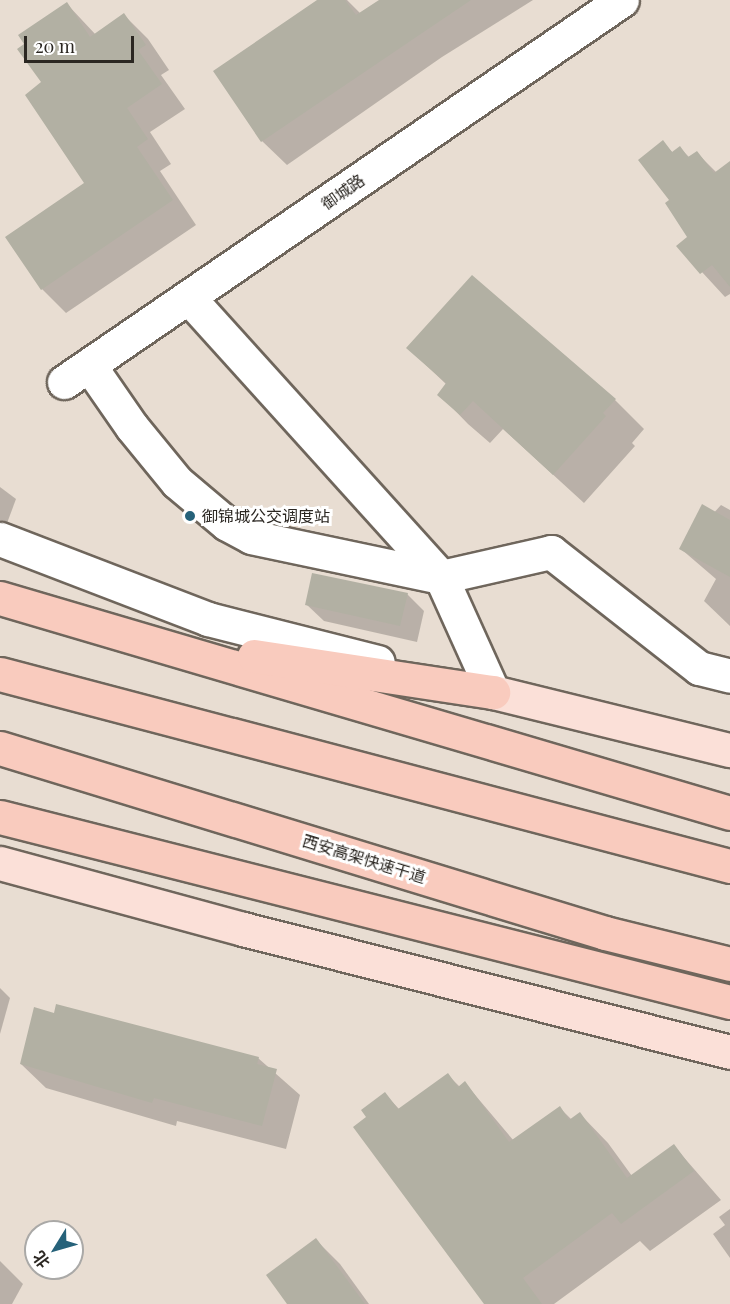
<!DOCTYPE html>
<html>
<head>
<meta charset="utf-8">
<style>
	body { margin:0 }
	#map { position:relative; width:730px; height:1304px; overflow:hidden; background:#e8ddd2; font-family:"Playfair Display","Noto Sans SC",serif }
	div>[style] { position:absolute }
	.shadow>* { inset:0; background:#0003 }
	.building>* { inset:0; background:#b2b0a3 }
	.roads { filter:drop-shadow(2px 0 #6f665c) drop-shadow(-2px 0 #6f665c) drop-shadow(0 2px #6f665c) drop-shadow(0 -2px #6f665c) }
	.minor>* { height:33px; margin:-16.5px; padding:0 16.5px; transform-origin:16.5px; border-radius:16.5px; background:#fff }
	.major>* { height:33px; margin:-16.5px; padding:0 16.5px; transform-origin:16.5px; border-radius:16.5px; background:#fbe0d8 }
	.highway>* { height:33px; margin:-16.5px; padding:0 16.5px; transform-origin:16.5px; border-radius:16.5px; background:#f9cbbe }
	.dots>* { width:16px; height:16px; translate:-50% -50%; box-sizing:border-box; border:3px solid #fff; border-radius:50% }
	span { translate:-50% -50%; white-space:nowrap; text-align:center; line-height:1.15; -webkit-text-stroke:6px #fff; paint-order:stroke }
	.street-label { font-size:16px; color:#2b2722 }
	.poi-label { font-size:16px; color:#2b2722 }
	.left { translate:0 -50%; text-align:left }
	.north { position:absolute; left:24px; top:1220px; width:60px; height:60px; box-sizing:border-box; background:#fff; border:2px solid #aaa9a7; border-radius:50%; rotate:233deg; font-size:16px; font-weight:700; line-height:24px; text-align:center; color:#2b2722 }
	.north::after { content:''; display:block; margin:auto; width:21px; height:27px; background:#26627a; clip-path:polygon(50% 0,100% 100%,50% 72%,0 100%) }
	.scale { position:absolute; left:24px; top:36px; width:110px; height:27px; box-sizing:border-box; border:3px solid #2b2722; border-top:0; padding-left:8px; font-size:18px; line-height:21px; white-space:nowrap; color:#2b2722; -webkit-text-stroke:4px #fff; paint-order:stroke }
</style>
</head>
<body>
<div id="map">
	<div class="shadow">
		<i style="clip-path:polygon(320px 0,347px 0,361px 14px,381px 0,533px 0,442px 57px,287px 165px,262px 141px)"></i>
		<i style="clip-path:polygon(67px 4px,96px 35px,124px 15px,148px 39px,169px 70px,161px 75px,185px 109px,150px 132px,171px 164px,160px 171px,196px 225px,66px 313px,42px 289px,86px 183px,43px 82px)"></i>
		<i style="clip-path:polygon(663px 142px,673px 153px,680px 148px,690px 158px,697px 153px,717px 173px,730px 163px,730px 294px,725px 297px,678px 246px,689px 238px,671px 200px)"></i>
		<i style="clip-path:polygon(408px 348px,615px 400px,644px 429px,632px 443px,635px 446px,584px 503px,503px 429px,490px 443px,468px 424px,439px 394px,447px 385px)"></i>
		<i style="clip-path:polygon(0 487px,16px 499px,6px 526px,0 523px)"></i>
		<i style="clip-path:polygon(721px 505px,730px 510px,730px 626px,704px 601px,716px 579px,681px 549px)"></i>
		<i style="clip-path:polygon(407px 594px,424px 611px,417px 642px,324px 621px,306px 604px)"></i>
		<i style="clip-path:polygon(0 988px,10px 998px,0 1034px)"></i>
		<i style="clip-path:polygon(258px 1058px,300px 1095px,286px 1149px,177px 1121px,176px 1126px,46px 1088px,21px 1064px)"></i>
		<i style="clip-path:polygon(448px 1075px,460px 1087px,465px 1083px,514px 1141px,560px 1108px,572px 1120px,580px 1114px,608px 1143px,632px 1176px,674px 1146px,721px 1200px,650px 1251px,640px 1241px,554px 1304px,486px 1304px,368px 1117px,385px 1094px,400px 1110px)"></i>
		<i style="clip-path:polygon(730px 1209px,730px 1258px,713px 1234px,725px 1225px,719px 1217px)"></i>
		<i style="clip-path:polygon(316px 1240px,340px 1264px,369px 1304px,290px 1304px)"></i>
		<i style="clip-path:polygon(0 1261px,23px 1284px,12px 1304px,0 1304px)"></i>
	</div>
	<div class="building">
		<i style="clip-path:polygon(317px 0,345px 0,356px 15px,379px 0,471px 0,261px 142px,213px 71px)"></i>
		<i style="clip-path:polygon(67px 2px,90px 37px,124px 13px,146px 45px,138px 50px,162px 84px,127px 108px,148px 139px,137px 147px,173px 200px,41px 290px,5px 237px,84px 183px,25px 95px,41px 82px,17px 49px,24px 44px,18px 35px)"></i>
		<i style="clip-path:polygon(663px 140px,672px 152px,680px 146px,688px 157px,697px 151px,714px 173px,730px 161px,730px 287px,712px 265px,700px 274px,676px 246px,687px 237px,665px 203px,669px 200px,638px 160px)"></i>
		<i style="clip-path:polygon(472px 275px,616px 399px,603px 413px,606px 416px,553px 475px,473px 401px,460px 415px,437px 395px,446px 383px,406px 348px)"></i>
		<i style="clip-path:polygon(702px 504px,730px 520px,730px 577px,679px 549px)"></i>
		<i style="clip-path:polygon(312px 573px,408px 593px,400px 626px,305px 605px)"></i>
		<i style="clip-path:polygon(56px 1004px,259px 1057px,257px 1064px,277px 1069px,262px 1126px,154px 1098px,152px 1103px,20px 1064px,34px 1007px,54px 1013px)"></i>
		<i style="clip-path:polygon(448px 1073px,458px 1087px,465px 1081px,509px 1142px,560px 1106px,569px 1120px,580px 1112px,627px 1178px,674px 1144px,694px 1171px,621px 1224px,612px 1213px,523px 1278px,542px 1304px,484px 1304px,353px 1127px,366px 1117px,361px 1110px,385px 1092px,398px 1109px)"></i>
		<i style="clip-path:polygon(316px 1238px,365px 1304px,287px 1304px,266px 1275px)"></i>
	</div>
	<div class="roads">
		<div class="minor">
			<i style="left:189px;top:298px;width:376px;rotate:47.9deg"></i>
			<i style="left:441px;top:577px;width:126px;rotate:65.7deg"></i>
			<i style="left:89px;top:365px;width:75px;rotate:55.3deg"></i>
			<i style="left:132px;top:427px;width:71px;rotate:50.7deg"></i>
			<i style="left:177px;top:482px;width:65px;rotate:40deg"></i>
			<i style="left:227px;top:524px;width:27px;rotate:28deg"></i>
			<i style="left:251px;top:537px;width:194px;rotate:11.9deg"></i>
			<i style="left:441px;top:577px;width:113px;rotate:-12.8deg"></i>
			<i style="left:551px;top:552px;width:188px;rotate:38.1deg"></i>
			<i style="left:699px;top:668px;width:32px;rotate:14deg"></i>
			<i style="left:64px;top:382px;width:676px;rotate:-34.4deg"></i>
			<i style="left:0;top:539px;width:223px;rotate:21deg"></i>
			<i style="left:208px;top:619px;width:175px;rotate:14.2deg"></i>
		</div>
		<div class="major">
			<i style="left:493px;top:692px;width:244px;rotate:13.8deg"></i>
			<i style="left:0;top:863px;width:252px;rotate:15.2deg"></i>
			<i style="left:243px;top:929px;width:502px;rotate:14.17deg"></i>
		</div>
		<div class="highway">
			<i style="left:0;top:598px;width:761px;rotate:16.41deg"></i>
			<i style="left:254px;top:656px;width:242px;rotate:8.6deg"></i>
			<i style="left:0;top:674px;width:755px;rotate:14.74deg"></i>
			<i style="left:0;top:748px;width:633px;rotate:17deg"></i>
			<i style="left:605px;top:933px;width:129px;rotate:13.9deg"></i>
			<i style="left:0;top:817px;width:753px;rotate:14.22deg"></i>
		</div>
	</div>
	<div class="dots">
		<i style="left:190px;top:516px;background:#26627a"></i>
	</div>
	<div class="street-label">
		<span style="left:343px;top:192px;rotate:-35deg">御城路</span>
		<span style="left:364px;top:859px;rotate:17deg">西安高架快速干道</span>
	</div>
	<div class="poi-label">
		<span class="left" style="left:202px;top:516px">御锦城公交调度站</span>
	</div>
	<div class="north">北</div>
	<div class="scale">20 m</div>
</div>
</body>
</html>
